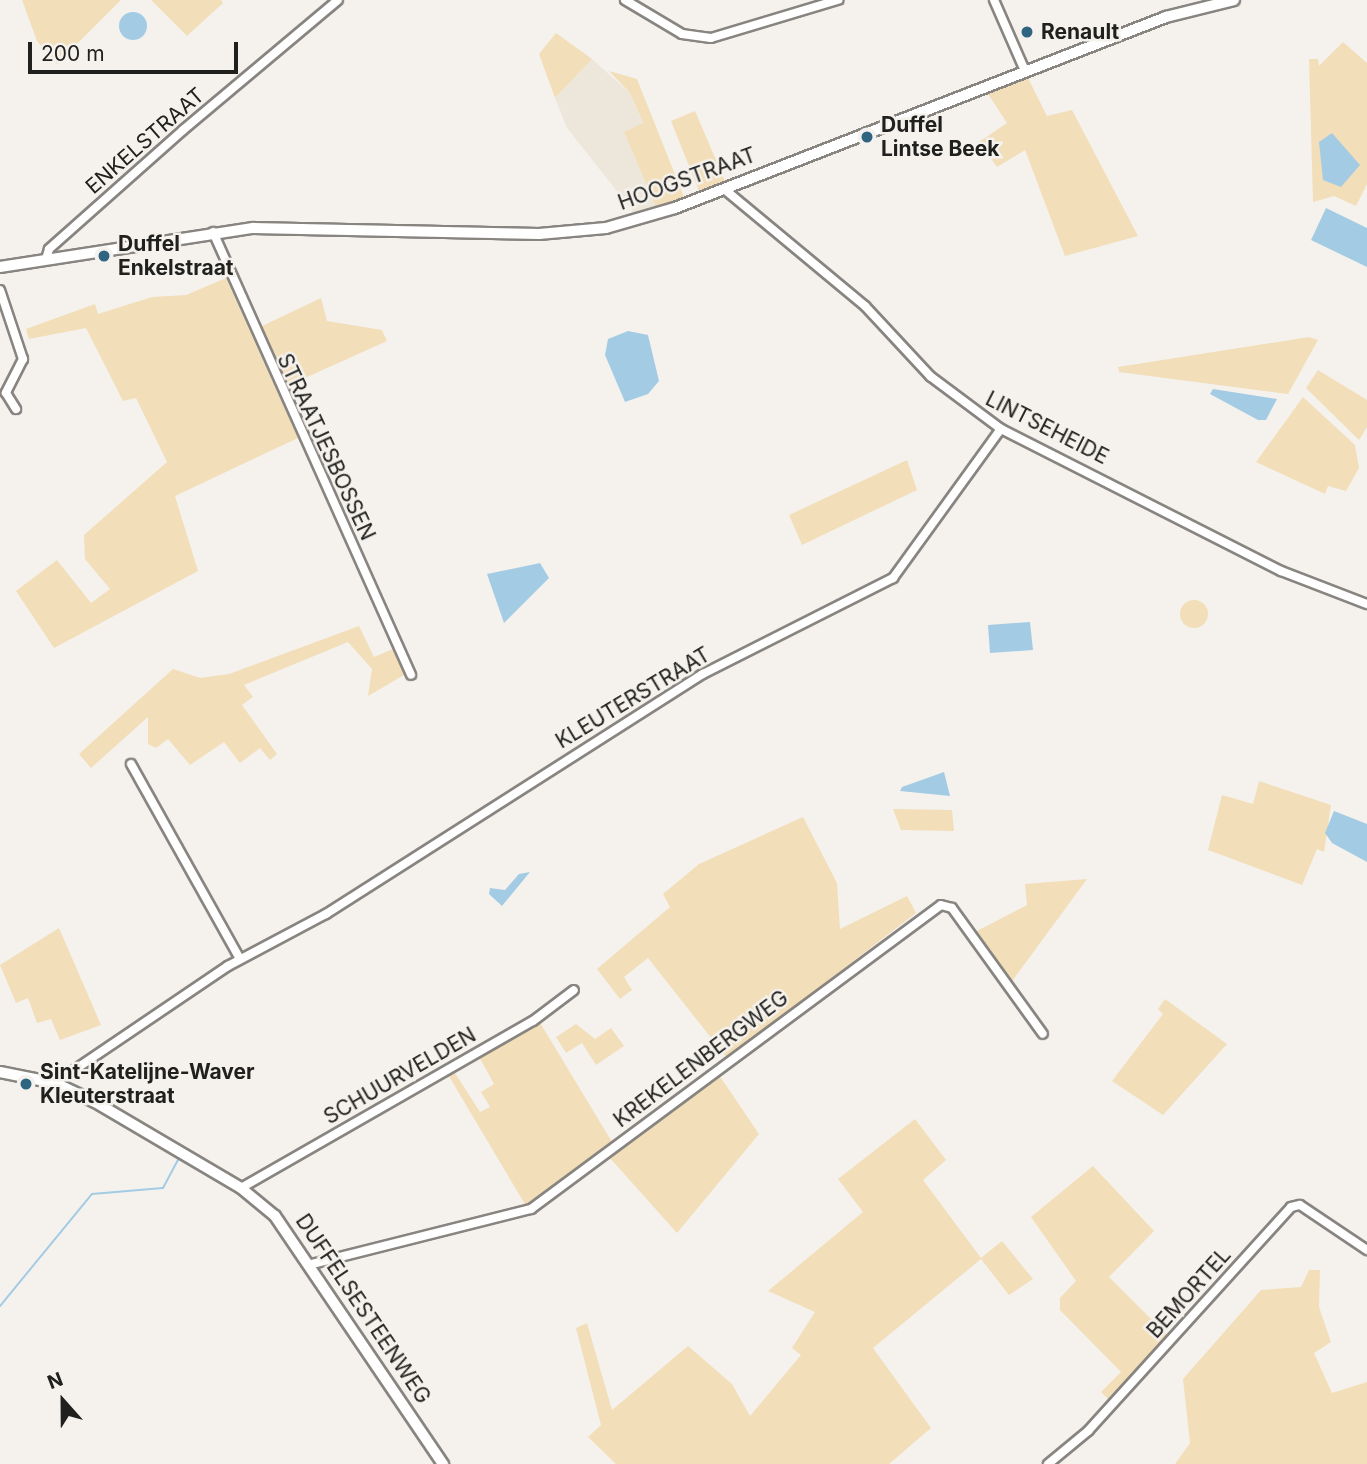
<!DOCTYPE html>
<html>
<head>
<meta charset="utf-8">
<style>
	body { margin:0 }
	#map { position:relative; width:1367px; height:1464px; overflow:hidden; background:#f5f2ee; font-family:Inter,sans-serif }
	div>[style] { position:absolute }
	.built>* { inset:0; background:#ede7db }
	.green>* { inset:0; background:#f2deb8 }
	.round { border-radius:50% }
	.water>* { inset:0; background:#a3cce4 }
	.stream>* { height:2px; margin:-1px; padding:0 1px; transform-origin:1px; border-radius:1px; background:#a3cce4 }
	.roads { filter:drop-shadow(2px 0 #888581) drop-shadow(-2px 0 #888581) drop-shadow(0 2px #888581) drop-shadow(0 -2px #888581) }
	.minor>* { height:8px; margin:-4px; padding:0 4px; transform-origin:4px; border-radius:4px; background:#fff }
	.tertiary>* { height:10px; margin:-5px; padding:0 5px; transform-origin:5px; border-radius:5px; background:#fff }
	.dots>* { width:19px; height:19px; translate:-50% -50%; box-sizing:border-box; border:4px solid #f5f2ee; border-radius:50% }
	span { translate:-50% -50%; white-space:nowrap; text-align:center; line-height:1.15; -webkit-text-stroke:5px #f5f2ee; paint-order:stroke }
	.poi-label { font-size:21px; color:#20201e; font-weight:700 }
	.left { translate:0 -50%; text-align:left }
	.street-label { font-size:21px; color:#20201e }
	.north { position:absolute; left:28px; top:1366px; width:70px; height:70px; -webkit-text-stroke:5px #f5f2ee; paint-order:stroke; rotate:339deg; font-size:19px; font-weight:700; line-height:28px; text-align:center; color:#20201e }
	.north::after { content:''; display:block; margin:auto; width:24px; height:32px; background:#20201e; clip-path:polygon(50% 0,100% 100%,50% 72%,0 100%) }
	.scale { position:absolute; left:28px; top:42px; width:210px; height:32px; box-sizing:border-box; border:4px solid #20201e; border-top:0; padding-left:9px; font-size:21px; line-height:24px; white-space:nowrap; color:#20201e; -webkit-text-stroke:5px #f5f2ee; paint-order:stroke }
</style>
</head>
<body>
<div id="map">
	<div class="built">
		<i style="clip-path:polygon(592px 59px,630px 93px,643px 124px,624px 132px,656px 207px,635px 214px,567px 128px,555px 98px)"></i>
	</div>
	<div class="green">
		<i style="clip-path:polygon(22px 0,121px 0,57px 64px,37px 41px)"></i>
		<i style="clip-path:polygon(151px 0,221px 0,223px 3px,187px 36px)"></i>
		<i style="clip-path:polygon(556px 33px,592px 59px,555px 98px,539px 54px)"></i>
		<i style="clip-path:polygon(1343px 42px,1367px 63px,1367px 184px,1356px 206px,1334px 196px,1313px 202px,1309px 59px,1318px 59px,1319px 66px)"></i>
		<i style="clip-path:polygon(609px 71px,637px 79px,684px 197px,656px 207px,624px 132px,643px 123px,630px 93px)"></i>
		<i style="clip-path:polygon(1026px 74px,1047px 116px,1072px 110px,1138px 236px,1065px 256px,1025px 150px,997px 167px,979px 142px,1007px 123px,988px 94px)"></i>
		<i style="clip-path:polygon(695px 111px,725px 181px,699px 191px,671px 121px)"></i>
		<i style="clip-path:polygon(226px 278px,298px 438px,175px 496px,198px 571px,54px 648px,16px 591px,57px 560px,91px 603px,110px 589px,85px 559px,84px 535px,167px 462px,136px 398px,123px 401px,86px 328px,29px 339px,26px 329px,95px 304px,98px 314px,152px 297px,186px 295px)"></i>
		<i style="clip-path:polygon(321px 298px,327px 321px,382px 330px,387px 341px,285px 387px,258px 328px)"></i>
		<i style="clip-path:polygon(1309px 337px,1318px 340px,1288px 394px,1119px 372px,1118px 367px)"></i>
		<i style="clip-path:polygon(1318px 370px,1367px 400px,1367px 427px,1359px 440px,1306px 388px)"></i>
		<i style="clip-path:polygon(1303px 397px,1355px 445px,1359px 468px,1346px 491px,1328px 486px,1325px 494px,1256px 462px)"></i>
		<i style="clip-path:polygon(907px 460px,917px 490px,802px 545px,789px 515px)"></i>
		<i class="round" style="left:1180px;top:600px;width:28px;height:28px"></i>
		<i style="clip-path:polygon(359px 626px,374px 657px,393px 649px,404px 675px,368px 696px,372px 669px,348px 642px,244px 685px,253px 697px,242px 705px,277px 754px,270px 760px,260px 748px,240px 763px,224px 742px,190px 765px,168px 739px,156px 748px,148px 744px,148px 717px,91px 768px,79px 754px,173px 669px,200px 678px,229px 674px)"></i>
		<i style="clip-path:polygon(1259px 781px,1331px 805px,1324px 852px,1317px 849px,1302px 885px,1208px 850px,1222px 795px,1253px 804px)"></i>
		<i style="clip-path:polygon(893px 809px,952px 810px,954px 831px,901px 830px)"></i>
		<i style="clip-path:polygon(803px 817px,837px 883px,840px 929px,907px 896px,916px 913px,727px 1058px,648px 958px,624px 977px,632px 990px,620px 999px,597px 969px,670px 907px,663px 894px,699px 864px)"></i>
		<i style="clip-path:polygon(1087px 879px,1010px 984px,975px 932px,1027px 905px,1025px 884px)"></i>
		<i style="clip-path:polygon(59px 928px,101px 1025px,60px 1040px,51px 1019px,37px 1023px,28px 998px,16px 1003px,0 965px)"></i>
		<i style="clip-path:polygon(1165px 999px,1227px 1044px,1163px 1115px,1112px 1081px,1163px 1014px,1158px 1009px)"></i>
		<i style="clip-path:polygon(539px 1021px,612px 1142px,526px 1206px,447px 1073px,453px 1070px,480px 1112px,490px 1107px,481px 1092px,494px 1084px,478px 1055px)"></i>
		<i style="clip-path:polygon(576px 1024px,595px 1039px,611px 1028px,624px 1046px,596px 1065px,582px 1043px,566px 1053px,556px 1037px)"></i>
		<i style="clip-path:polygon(717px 1072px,759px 1134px,677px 1233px,609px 1157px)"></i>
		<i style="clip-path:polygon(915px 1119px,946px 1160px,923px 1180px,981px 1258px,1002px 1241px,1033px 1279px,1009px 1295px,981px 1259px,873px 1348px,931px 1428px,889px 1464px,616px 1464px,588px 1437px,601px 1425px,576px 1328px,587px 1323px,612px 1410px,688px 1346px,732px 1384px,750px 1416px,801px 1355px,792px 1348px,815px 1312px,768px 1291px,863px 1212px,838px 1179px)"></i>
		<i style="clip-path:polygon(1093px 1166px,1154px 1231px,1109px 1277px,1169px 1337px,1111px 1402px,1101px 1392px,1121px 1372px,1060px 1310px,1060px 1298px,1076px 1281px,1031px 1217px)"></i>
		<i style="clip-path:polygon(1309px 1270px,1320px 1270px,1319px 1307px,1331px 1342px,1314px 1353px,1332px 1393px,1367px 1382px,1367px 1464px,1175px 1464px,1190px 1443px,1183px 1379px,1261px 1290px,1301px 1287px)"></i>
	</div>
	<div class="water">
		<i class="round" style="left:119px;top:12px;width:28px;height:28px"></i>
		<i style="clip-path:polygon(1332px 133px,1360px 165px,1341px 187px,1323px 180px,1319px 142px)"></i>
		<i style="clip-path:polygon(1326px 208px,1367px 228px,1367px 267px,1311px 240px)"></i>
		<i style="clip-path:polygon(628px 331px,648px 335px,659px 381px,648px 394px,625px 402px,605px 355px,608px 339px)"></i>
		<i style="clip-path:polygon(1213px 389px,1277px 399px,1266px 420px,1258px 420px,1210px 394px)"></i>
		<i style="clip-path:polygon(540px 563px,549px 578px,504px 623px,487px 574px)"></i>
		<i style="clip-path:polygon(1030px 622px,1033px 650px,990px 653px,988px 625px)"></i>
		<i style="clip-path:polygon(944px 772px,950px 796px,900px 791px,902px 787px)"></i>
		<i style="clip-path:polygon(1334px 811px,1367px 824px,1367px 862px,1332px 843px,1325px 833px)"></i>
		<i style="clip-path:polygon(530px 872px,502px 906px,489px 894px,490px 888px,505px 890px,519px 874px)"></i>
	</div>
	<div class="stream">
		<i style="left:0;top:1306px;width:145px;rotate:-50.6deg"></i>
		<i style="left:92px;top:1194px;width:71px;rotate:-4.8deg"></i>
		<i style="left:163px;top:1188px;width:34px;rotate:-62deg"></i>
	</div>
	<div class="roads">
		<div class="minor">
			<i style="left:625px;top:0;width:66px;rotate:30.8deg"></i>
			<i style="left:682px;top:34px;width:29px;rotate:8deg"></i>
			<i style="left:711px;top:38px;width:133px;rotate:-16.7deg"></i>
			<i style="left:994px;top:0;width:77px;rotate:66.4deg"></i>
			<i style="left:724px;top:189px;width:183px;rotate:39.7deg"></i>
			<i style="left:865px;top:306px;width:96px;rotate:47.1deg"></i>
			<i style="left:930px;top:376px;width:89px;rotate:36.7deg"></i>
			<i style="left:1001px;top:429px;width:314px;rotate:26.9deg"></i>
			<i style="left:1281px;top:571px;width:92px;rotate:21deg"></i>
			<i style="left:213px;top:232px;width:485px;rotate:65.9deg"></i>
			<i style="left:46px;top:259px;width:10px;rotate:-73deg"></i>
			<i style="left:49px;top:249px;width:179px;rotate:-41.6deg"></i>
			<i style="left:183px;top:130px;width:202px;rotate:-40deg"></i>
			<i style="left:0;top:290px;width:73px;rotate:71.6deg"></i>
			<i style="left:23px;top:359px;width:38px;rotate:117deg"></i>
			<i style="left:6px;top:393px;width:19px;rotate:58deg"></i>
			<i style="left:131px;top:764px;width:223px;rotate:60.8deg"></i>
			<i style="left:55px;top:1083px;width:209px;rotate:-34.1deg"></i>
			<i style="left:228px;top:966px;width:111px;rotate:-28deg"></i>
			<i style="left:326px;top:914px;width:447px;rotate:-32.5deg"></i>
			<i style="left:703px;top:674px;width:213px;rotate:-26.8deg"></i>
			<i style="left:893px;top:578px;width:184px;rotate:-54.1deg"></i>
			<i style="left:241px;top:1188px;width:336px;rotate:-29.8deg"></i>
			<i style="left:533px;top:1021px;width:51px;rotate:-37.1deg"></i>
			<i style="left:312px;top:1264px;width:226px;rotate:-14.1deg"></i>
			<i style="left:531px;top:1209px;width:510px;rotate:-36.56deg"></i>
			<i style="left:941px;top:905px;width:11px;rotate:15deg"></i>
			<i style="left:952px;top:908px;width:155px;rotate:54.2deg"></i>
			<i style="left:1048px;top:1464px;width:52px;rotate:-39.5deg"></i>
			<i style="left:1088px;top:1431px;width:302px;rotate:-47.8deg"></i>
			<i style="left:1291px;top:1207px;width:9px;rotate:-13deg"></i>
			<i style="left:1300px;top:1205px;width:81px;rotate:33.9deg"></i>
		</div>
		<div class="tertiary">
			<i style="left:0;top:267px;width:256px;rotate:-8.8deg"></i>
			<i style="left:253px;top:228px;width:286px;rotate:1.2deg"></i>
			<i style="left:539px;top:234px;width:67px;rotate:-5.1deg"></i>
			<i style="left:606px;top:228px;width:72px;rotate:-16.2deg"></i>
			<i style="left:675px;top:208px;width:527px;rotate:-21.26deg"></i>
			<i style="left:1166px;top:17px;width:70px;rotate:-14deg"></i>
			<i style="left:0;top:1072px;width:56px;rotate:11.3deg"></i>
			<i style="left:55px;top:1083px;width:44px;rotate:25.4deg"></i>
			<i style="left:95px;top:1102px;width:169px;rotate:30.5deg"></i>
			<i style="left:241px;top:1188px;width:44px;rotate:39.5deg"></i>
			<i style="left:275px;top:1216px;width:300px;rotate:55.9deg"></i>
		</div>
	</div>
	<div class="dots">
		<i style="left:1027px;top:32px;background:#2f6581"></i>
		<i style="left:867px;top:137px;background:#2f6581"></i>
		<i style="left:104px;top:256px;background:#2f6581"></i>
		<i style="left:26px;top:1084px;background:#2f6581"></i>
	</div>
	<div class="poi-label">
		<span class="left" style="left:1041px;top:32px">Renault</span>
		<span class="left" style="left:881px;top:137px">Duffel<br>Lintse Beek</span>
		<span class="left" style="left:118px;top:256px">Duffel<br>Enkelstraat</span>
		<span class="left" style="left:40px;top:1084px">Sint-Katelijne-Waver<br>Kleuterstraat</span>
	</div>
	<div class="street-label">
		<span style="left:145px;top:141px;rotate:-41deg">ENKELSTRAAT</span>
		<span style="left:687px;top:179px;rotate:-20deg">HOOGSTRAAT</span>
		<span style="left:1047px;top:428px;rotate:27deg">LINTSEHEIDE</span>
		<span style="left:326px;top:447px;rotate:65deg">STRAATJESBOSSEN</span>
		<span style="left:633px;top:698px;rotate:-31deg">KLEUTERSTRAAT</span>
		<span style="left:701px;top:1059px;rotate:-37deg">KREKELENBERGWEG</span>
		<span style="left:400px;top:1076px;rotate:-30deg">SCHUURVELDEN</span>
		<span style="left:1189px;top:1293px;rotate:-48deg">BEMORTEL</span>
		<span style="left:363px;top:1309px;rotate:56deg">DUFFELSESTEENWEG</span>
	</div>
	<div class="north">N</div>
	<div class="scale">200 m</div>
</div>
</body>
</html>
